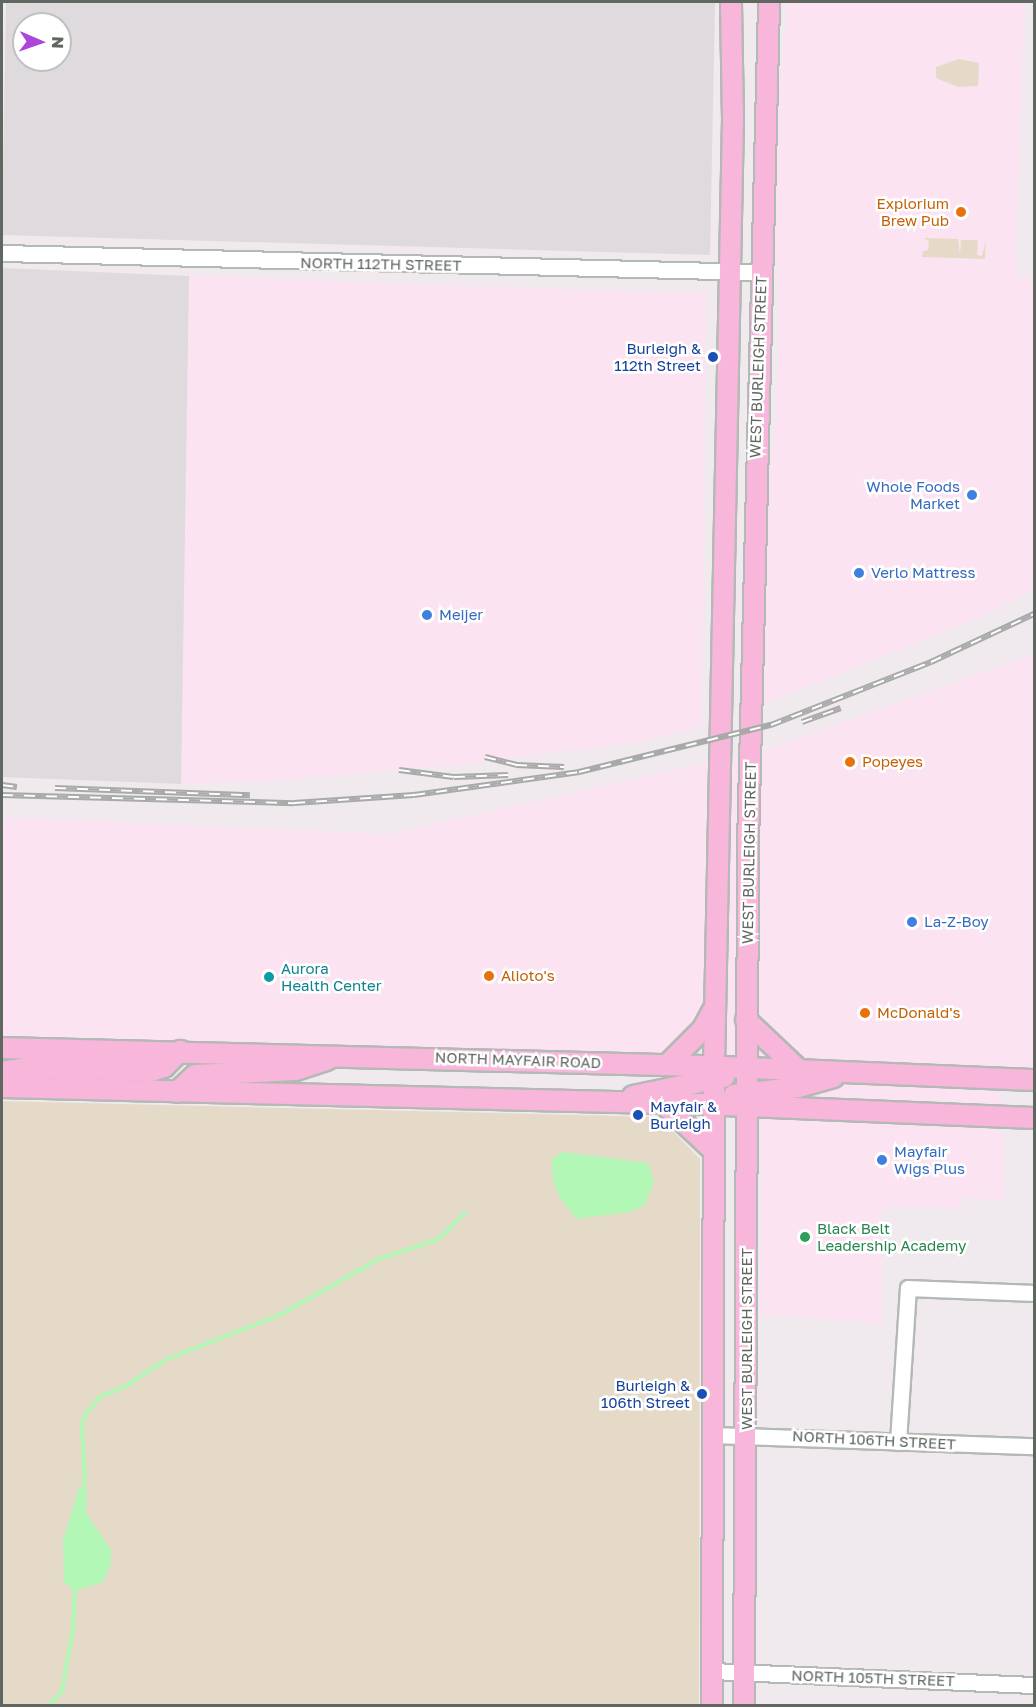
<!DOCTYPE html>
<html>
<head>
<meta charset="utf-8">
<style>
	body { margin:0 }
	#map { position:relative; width:1036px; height:1707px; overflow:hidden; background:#f0e9ed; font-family:"Golos Text",sans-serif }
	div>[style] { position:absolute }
	.commercial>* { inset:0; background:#fbe3f2 }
	.industrial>* { inset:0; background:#dfdadd }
	.green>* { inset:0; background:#e5dac8 }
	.water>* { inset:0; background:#b2f7b6 }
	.stream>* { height:4px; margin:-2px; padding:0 2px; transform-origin:2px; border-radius:2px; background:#b2f7b6 }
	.roads { filter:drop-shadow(2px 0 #b3b9b5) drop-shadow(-2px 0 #b3b9b5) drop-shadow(0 2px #b3b9b5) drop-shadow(0 -2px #b3b9b5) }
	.minor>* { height:15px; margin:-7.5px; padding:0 7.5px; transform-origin:7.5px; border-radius:7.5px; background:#fff }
	.major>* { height:20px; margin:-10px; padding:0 10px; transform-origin:10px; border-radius:10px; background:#f7b6da }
	.rail>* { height:6px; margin-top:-3px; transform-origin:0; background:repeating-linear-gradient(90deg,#fff 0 11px,#a7aaa8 0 22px); box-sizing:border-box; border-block:2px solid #a7aaa8 }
	.dots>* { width:16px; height:16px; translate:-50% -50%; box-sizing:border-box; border:3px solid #fff; border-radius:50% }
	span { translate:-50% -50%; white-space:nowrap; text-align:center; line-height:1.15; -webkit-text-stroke:5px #fff; paint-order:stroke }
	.food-label { font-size:15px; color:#c56008 }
	.right { translate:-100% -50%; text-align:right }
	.left { translate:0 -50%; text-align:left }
	.street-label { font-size:15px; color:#606761 }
	.transit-label { font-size:15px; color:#164399 }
	.shop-label { font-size:15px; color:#366cbe }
	.culture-label { font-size:15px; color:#0d838f }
	.leisure-label { font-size:15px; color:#27864d }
	.frame { position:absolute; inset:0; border:3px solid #606761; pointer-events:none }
	.north { position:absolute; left:12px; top:12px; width:60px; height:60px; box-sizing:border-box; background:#fff; border:2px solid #bfc2c0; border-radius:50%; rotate:92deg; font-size:16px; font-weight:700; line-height:24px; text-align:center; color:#606761 }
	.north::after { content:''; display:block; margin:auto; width:21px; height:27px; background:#ac46d9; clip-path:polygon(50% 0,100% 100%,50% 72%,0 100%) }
</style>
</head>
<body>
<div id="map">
	<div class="commercial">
		<i style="clip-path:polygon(788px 2px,1025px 2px,1015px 267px,1022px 277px,1034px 279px,1034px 588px,993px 612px,762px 705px,767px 475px,776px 419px,779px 318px,775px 233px,778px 101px)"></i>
		<i style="clip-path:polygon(189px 276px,706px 294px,702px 727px,638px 742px,440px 767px,265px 781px,181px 784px)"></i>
		<i style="clip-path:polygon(1034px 654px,1034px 1070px,1000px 1069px,1004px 1200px,961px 1198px,961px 1208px,882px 1207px,882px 1323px,760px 1314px,762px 1058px,2px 1039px,2px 817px,388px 834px,768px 749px)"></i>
	</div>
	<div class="industrial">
		<i style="clip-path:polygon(evenodd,6px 2px,715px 2px,710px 255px,2px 235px,6px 2px,24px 24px,60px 24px,60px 60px,24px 60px,24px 24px)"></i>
		<i style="clip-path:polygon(2px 268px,189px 276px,181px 784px,2px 777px)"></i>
	</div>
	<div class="green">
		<i style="clip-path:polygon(959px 59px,979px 63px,978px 86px,958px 87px,936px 78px,936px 67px)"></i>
		<i style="clip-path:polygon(923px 238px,958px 239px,960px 255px,961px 240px,978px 240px,977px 255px,982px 256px,986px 240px,985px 259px,922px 257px,923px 251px,928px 250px,929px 241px)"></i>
		<i style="clip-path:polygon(2px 1101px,659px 1117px,700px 1159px,699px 1705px,2px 1706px)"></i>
	</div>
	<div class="water">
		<i style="clip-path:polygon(563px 1152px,648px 1163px,654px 1181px,645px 1205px,630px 1212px,576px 1219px,559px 1196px,552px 1175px,552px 1158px)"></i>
		<i style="clip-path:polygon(80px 1485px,87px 1489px,86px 1513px,111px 1550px,111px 1564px,103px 1582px,75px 1591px,64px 1582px,63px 1540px)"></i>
	</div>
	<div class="stream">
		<i style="left:85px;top:1485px;width:57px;rotate:-93deg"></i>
		<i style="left:82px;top:1428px;width:12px;rotate:-81deg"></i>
		<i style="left:84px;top:1416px;width:25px;rotate:-50deg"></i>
		<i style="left:100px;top:1397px;width:30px;rotate:-23deg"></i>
		<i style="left:128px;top:1385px;width:45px;rotate:-34deg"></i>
		<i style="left:165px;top:1360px;width:126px;rotate:-21.5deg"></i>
		<i style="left:282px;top:1314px;width:112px;rotate:-29.6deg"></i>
		<i style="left:379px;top:1259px;width:63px;rotate:-18.4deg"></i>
		<i style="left:439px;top:1239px;width:37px;rotate:-45deg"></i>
		<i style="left:49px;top:1706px;width:20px;rotate:-49deg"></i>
		<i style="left:62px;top:1691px;width:64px;rotate:-80.1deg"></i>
		<i style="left:73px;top:1628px;width:37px;rotate:-87deg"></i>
	</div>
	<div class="roads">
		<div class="minor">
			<i style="left:2px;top:253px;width:758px;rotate:1.44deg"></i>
			<i style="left:713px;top:1435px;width:321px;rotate:2deg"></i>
			<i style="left:898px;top:1442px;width:154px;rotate:-86.3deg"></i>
			<i style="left:908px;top:1288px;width:126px;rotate:2.3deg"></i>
			<i style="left:712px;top:1671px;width:322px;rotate:2.5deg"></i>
		</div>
		<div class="major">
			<i style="left:746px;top:1020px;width:73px;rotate:43.3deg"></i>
			<i style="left:2px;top:1048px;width:698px;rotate:1.48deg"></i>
			<i style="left:700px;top:1066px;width:334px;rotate:2.4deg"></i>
			<i style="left:667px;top:1065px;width:51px;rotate:-45deg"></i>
			<i style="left:703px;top:1029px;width:21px;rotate:-62deg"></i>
			<i style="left:2px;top:1072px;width:25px;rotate:-9deg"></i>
			<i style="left:27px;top:1068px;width:124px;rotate:1.4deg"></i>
			<i style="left:151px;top:1071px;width:14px;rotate:-17deg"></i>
			<i style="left:164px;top:1067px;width:23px;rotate:-45deg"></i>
			<i style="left:2px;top:1087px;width:697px;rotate:1.4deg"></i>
			<i style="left:699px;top:1104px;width:335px;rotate:2.4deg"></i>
			<i style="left:177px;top:1092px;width:25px;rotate:-43deg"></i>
			<i style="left:195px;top:1075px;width:101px;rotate:-2.8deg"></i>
			<i style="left:296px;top:1070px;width:33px;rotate:-18deg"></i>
			<i style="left:734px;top:1095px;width:65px;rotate:-7deg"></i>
			<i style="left:799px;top:1087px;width:36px;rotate:-16deg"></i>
			<i style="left:633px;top:1096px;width:93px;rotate:-11.8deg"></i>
			<i style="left:663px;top:1103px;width:69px;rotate:43.2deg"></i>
			<i style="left:712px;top:1706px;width:640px;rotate:-89.82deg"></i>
			<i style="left:714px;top:1066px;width:947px;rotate:-88.85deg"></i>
			<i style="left:733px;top:119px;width:117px;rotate:-91deg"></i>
			<i style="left:744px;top:1706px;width:861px;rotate:-89.73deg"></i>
			<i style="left:748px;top:845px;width:843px;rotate:-88.57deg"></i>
		</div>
	</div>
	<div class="rail">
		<i style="left:802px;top:722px;width:41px;rotate:-19.7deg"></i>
		<i style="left:485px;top:757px;width:32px;rotate:14deg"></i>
		<i style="left:516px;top:765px;width:48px;rotate:2.4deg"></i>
		<i style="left:399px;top:770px;width:55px;rotate:7.3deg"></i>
		<i style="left:454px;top:777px;width:54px;rotate:-2.1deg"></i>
		<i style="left:2px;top:785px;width:15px;rotate:8deg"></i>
		<i style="left:55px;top:788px;width:195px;rotate:2.1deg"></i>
		<i style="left:2px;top:795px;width:292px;rotate:1.6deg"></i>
		<i style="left:294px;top:803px;width:120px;rotate:-3.8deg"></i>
		<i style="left:414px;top:795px;width:167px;rotate:-7.9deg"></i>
		<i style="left:579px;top:772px;width:198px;rotate:-13.8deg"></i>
		<i style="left:771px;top:725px;width:172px;rotate:-21.5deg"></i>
		<i style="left:931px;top:662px;width:114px;rotate:-25deg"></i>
	</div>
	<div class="dots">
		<i style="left:961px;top:212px;background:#e8710a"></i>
		<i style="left:713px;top:357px;background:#1a4fb4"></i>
		<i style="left:972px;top:495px;background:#3f7fe0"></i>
		<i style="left:859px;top:573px;background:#3f7fe0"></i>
		<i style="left:427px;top:615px;background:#3f7fe0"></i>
		<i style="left:850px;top:762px;background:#e8710a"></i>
		<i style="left:912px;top:922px;background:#3f7fe0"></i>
		<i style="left:489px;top:976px;background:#e8710a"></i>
		<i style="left:269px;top:977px;background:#0f9aa8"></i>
		<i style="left:865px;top:1013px;background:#e8710a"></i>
		<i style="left:638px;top:1115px;background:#1a4fb4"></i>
		<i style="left:882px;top:1160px;background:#3f7fe0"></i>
		<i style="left:805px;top:1237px;background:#2e9e5b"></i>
		<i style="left:702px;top:1394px;background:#1a4fb4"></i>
	</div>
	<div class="food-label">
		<span class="right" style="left:949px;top:212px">Explorium<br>Brew Pub</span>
		<span class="left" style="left:862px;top:762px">Popeyes</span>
		<span class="left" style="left:501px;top:976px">Alioto's</span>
		<span class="left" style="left:877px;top:1013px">McDonald's</span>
	</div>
	<div class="street-label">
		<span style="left:381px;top:264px;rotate:1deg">NORTH 112TH STREET</span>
		<span style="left:758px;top:367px;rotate:-88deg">WEST BURLEIGH STREET</span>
		<span style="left:749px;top:853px;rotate:-89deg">WEST BURLEIGH STREET</span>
		<span style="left:518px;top:1060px;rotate:2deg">NORTH MAYFAIR ROAD</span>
		<span style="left:747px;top:1339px;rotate:-90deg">WEST BURLEIGH STREET</span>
		<span style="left:874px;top:1440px;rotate:3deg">NORTH 106TH STREET</span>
		<span style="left:873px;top:1678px;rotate:2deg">NORTH 105TH STREET</span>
	</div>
	<div class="transit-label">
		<span class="right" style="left:701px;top:357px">Burleigh &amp;<br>112th Street</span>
		<span class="left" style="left:650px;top:1115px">Mayfair &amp;<br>Burleigh</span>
		<span class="right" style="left:690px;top:1394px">Burleigh &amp;<br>106th Street</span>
	</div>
	<div class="shop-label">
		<span class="right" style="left:960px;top:495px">Whole Foods<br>Market</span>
		<span class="left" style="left:871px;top:573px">Verlo Mattress</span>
		<span class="left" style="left:439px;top:615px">Meijer</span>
		<span class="left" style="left:924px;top:922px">La-Z-Boy</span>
		<span class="left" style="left:894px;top:1160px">Mayfair<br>Wigs Plus</span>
	</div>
	<div class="culture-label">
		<span class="left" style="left:281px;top:977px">Aurora<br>Health Center</span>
	</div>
	<div class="leisure-label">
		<span class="left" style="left:817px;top:1237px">Black Belt<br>Leadership Academy</span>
	</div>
	<div class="frame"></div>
	<div class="north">N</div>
</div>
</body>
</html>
